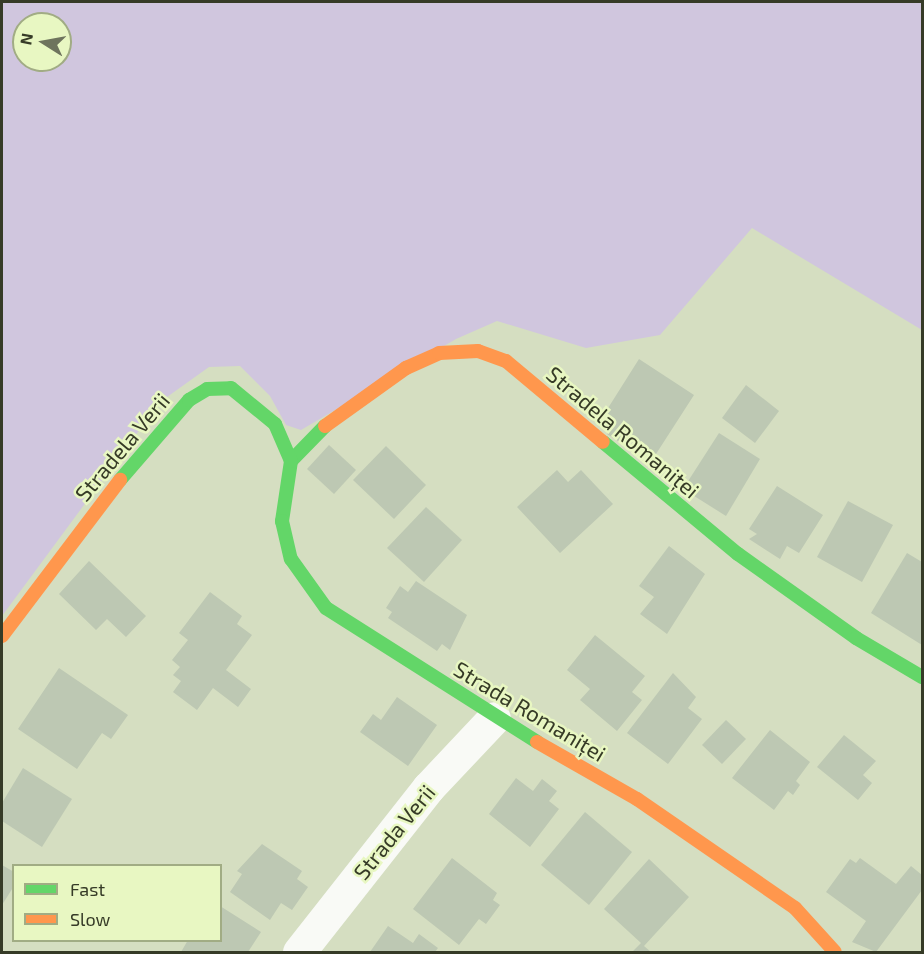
<!DOCTYPE html>
<html>
<head>
<meta charset="utf-8">
<style>
	body { margin:0 }
	#map { position:relative; width:924px; height:954px; overflow:hidden; background:#d5dec1; font-family:"Exo 2",sans-serif }
	div>[style] { position:absolute }
	.green>* { inset:0; background:#d0c6de }
	.building>* { inset:0; background:#bdc8b3 }
	.street>* { height:33px; margin:-16.5px; padding:0 16.5px; transform-origin:16.5px; border-radius:16.5px; background:#f9faf6 }
	.fast>* { height:14px; margin:-7px; padding:0 7px; transform-origin:7px; border-radius:7px; background:#63d668 }
	.slow>* { height:14px; margin:-7px; padding:0 7px; transform-origin:7px; border-radius:7px; background:#ff974d }
	span { translate:-50% -50%; white-space:nowrap; text-align:center; line-height:1.15; -webkit-text-stroke:5px #e8f7c2; paint-order:stroke }
	.street-label { font-size:22px; color:#363b27 }
	.frame { position:absolute; inset:0; border:3px solid #363b27; pointer-events:none }
	.legend { position:absolute; left:12px; top:864px; width:210px; height:78px; box-sizing:border-box; background:#e8f7c2; border:2px solid #a1ac84; margin:0; padding:8px 10px; list-style:none; font-size:18px; color:#363b27 }
	.legend li { display:flex; align-items:center; gap:12px; height:30px }
	.legend b { width:30px; border:2px solid #a1ac84 }
	.north { position:absolute; left:12px; top:12px; width:60px; height:60px; box-sizing:border-box; background:#e8f7c2; border:2px solid #a1ac84; border-radius:50%; rotate:281deg; font-size:16px; font-weight:700; line-height:24px; text-align:center; color:#363b27 }
	.north::after { content:''; display:block; margin:auto; width:21px; height:27px; background:#6e745d; clip-path:polygon(50% 0,100% 100%,50% 72%,0 100%) }
</style>
</head>
<body>
<div id="map">
	<div class="green">
		<i style="clip-path:polygon(evenodd,2px 2px,922px 2px,922px 330px,752px 228px,660px 335px,586px 348px,497px 321px,456px 339px,301px 430px,286px 425px,270px 396px,240px 366px,209px 367px,160px 402px,2px 616px,2px 2px,24px 24px,60px 24px,60px 60px,24px 60px,24px 24px)"></i>
	</div>
	<div class="building">
		<i style="clip-path:polygon(639px 359px,694px 395px,656px 454px,629px 436px,624px 445px,607px 434px,614px 423px,603px 416px)"></i>
		<i style="clip-path:polygon(746px 385px,779px 411px,755px 443px,722px 418px)"></i>
		<i style="clip-path:polygon(719px 433px,760px 459px,726px 516px,683px 489px)"></i>
		<i style="clip-path:polygon(329px 445px,356px 470px,334px 494px,307px 469px)"></i>
		<i style="clip-path:polygon(386px 446px,426px 485px,394px 519px,353px 480px)"></i>
		<i style="clip-path:polygon(557px 470px,568px 482px,581px 470px,613px 504px,560px 553px,517px 507px)"></i>
		<i style="clip-path:polygon(777px 486px,823px 515px,799px 553px,787px 546px,780px 559px,749px 539px,757px 534px,749px 529px)"></i>
		<i style="clip-path:polygon(848px 501px,893px 525px,862px 582px,817px 557px)"></i>
		<i style="clip-path:polygon(426px 507px,462px 540px,424px 582px,387px 548px)"></i>
		<i style="clip-path:polygon(669px 546px,705px 574px,667px 634px,640px 614px,654px 597px,639px 586px)"></i>
		<i style="clip-path:polygon(907px 553px,922px 562px,922px 645px,871px 613px)"></i>
		<i style="clip-path:polygon(89px 561px,146px 616px,126px 637px,107px 619px,96px 630px,59px 594px)"></i>
		<i style="clip-path:polygon(416px 581px,467px 615px,450px 650px,442px 644px,437px 651px,388px 618px,392px 612px,386px 608px,400px 586px,408px 592px)"></i>
		<i style="clip-path:polygon(210px 592px,242px 616px,237px 624px,252px 635px,226px 670px,251px 689px,238px 707px,213px 688px,197px 710px,173px 692px,181px 681px,173px 675px,180px 667px,172px 660px,188px 640px,179px 633px)"></i>
		<i style="clip-path:polygon(595px 635px,645px 676px,632px 692px,642px 700px,617px 731px,580px 700px,590px 689px,567px 670px)"></i>
		<i style="clip-path:polygon(59px 668px,128px 715px,111px 739px,102px 733px,77px 769px,18px 729px)"></i>
		<i style="clip-path:polygon(673px 673px,696px 697px,688px 708px,702px 719px,668px 764px,627px 733px)"></i>
		<i style="clip-path:polygon(397px 697px,437px 725px,408px 766px,360px 732px,373px 714px,381px 720px)"></i>
		<i style="clip-path:polygon(726px 720px,746px 739px,722px 764px,702px 745px)"></i>
		<i style="clip-path:polygon(770px 730px,810px 762px,796px 781px,800px 785px,793px 795px,788px 791px,774px 810px,732px 778px)"></i>
		<i style="clip-path:polygon(844px 735px,876px 761px,863px 775px,872px 783px,858px 800px,817px 767px)"></i>
		<i style="clip-path:polygon(23px 768px,72px 799px,42px 847px,2px 821px,2px 803px)"></i>
		<i style="clip-path:polygon(516px 778px,533px 791px,542px 779px,557px 791px,549px 801px,559px 809px,530px 847px,489px 814px)"></i>
		<i style="clip-path:polygon(585px 812px,632px 852px,589px 905px,541px 865px)"></i>
		<i style="clip-path:polygon(262px 844px,302px 871px,297px 879px,308px 887px,292px 910px,281px 903px,270px 920px,230px 892px,242px 874px,237px 871px)"></i>
		<i style="clip-path:polygon(452px 858px,497px 893px,493px 900px,500px 905px,486px 924px,479px 919px,459px 945px,413px 909px)"></i>
		<i style="clip-path:polygon(860px 858px,896px 884px,911px 866px,922px 875px,922px 890px,876px 952px,852px 942px,866px 921px,826px 892px,850px 859px,856px 863px)"></i>
		<i style="clip-path:polygon(649px 859px,689px 897px,644px 946px,651px 952px,632px 952px,641px 943px,604px 909px)"></i>
		<i style="clip-path:polygon(2px 865px,14px 872px,14px 886px,2px 905px)"></i>
		<i style="clip-path:polygon(220px 906px,261px 932px,248px 952px,181px 952px,188px 940px,220px 940px)"></i>
		<i style="clip-path:polygon(388px 926px,413px 943px,419px 934px,438px 948px,435px 952px,370px 952px)"></i>
	</div>
	<div class="street">
		<i style="left:299px;top:952px;width:209px;rotate:-51.8deg"></i>
		<i style="left:428px;top:788px;width:96px;rotate:-46.7deg"></i>
	</div>
	<div class="fast">
		<i style="left:325px;top:426px;width:49px;rotate:134.2deg"></i>
		<i style="left:291px;top:461px;width:61px;rotate:98.5deg"></i>
		<i style="left:282px;top:521px;width:39px;rotate:77deg"></i>
		<i style="left:291px;top:559px;width:60px;rotate:54.5deg"></i>
		<i style="left:326px;top:608px;width:250px;rotate:32.4deg"></i>
		<i style="left:603px;top:442px;width:175px;rotate:39.7deg"></i>
		<i style="left:738px;top:554px;width:145px;rotate:35.4deg"></i>
		<i style="left:856px;top:638px;width:77px;rotate:30.6deg"></i>
		<i style="left:120px;top:480px;width:106px;rotate:-49.2deg"></i>
		<i style="left:189px;top:400px;width:21px;rotate:-31deg"></i>
		<i style="left:207px;top:389px;width:24px;rotate:-2deg"></i>
		<i style="left:231px;top:388px;width:57px;rotate:39.3deg"></i>
		<i style="left:275px;top:424px;width:40px;rotate:66.6deg"></i>
	</div>
	<div class="slow">
		<i style="left:325px;top:426px;width:100px;rotate:-35.6deg"></i>
		<i style="left:406px;top:368px;width:36px;rotate:-24deg"></i>
		<i style="left:439px;top:353px;width:39px;rotate:-3deg"></i>
		<i style="left:478px;top:351px;width:30px;rotate:20deg"></i>
		<i style="left:506px;top:361px;width:126px;rotate:39.9deg"></i>
		<i style="left:2px;top:636px;width:196px;rotate:-52.9deg"></i>
		<i style="left:537px;top:742px;width:115px;rotate:29.7deg"></i>
		<i style="left:637px;top:799px;width:192px;rotate:34.6deg"></i>
		<i style="left:795px;top:908px;width:59px;rotate:47.7deg"></i>
	</div>
	<div class="street-label">
		<span style="left:623px;top:432px;rotate:40deg">Stradela Romaniței</span>
		<span style="left:122px;top:447px;rotate:-50deg">Stradela Verii</span>
		<span style="left:530px;top:711px;rotate:31deg">Strada Romaniței</span>
		<span style="left:394px;top:832px;rotate:-51deg">Strada Verii</span>
	</div>
	<div class="frame"></div>
	<ul class="legend">
	<li><b style="height:8px;background:#63d668"></b>Fast</li>
	<li><b style="height:8px;background:#ff974d"></b>Slow</li>
	</ul>
	<div class="north">N</div>
</div>
</body>
</html>
